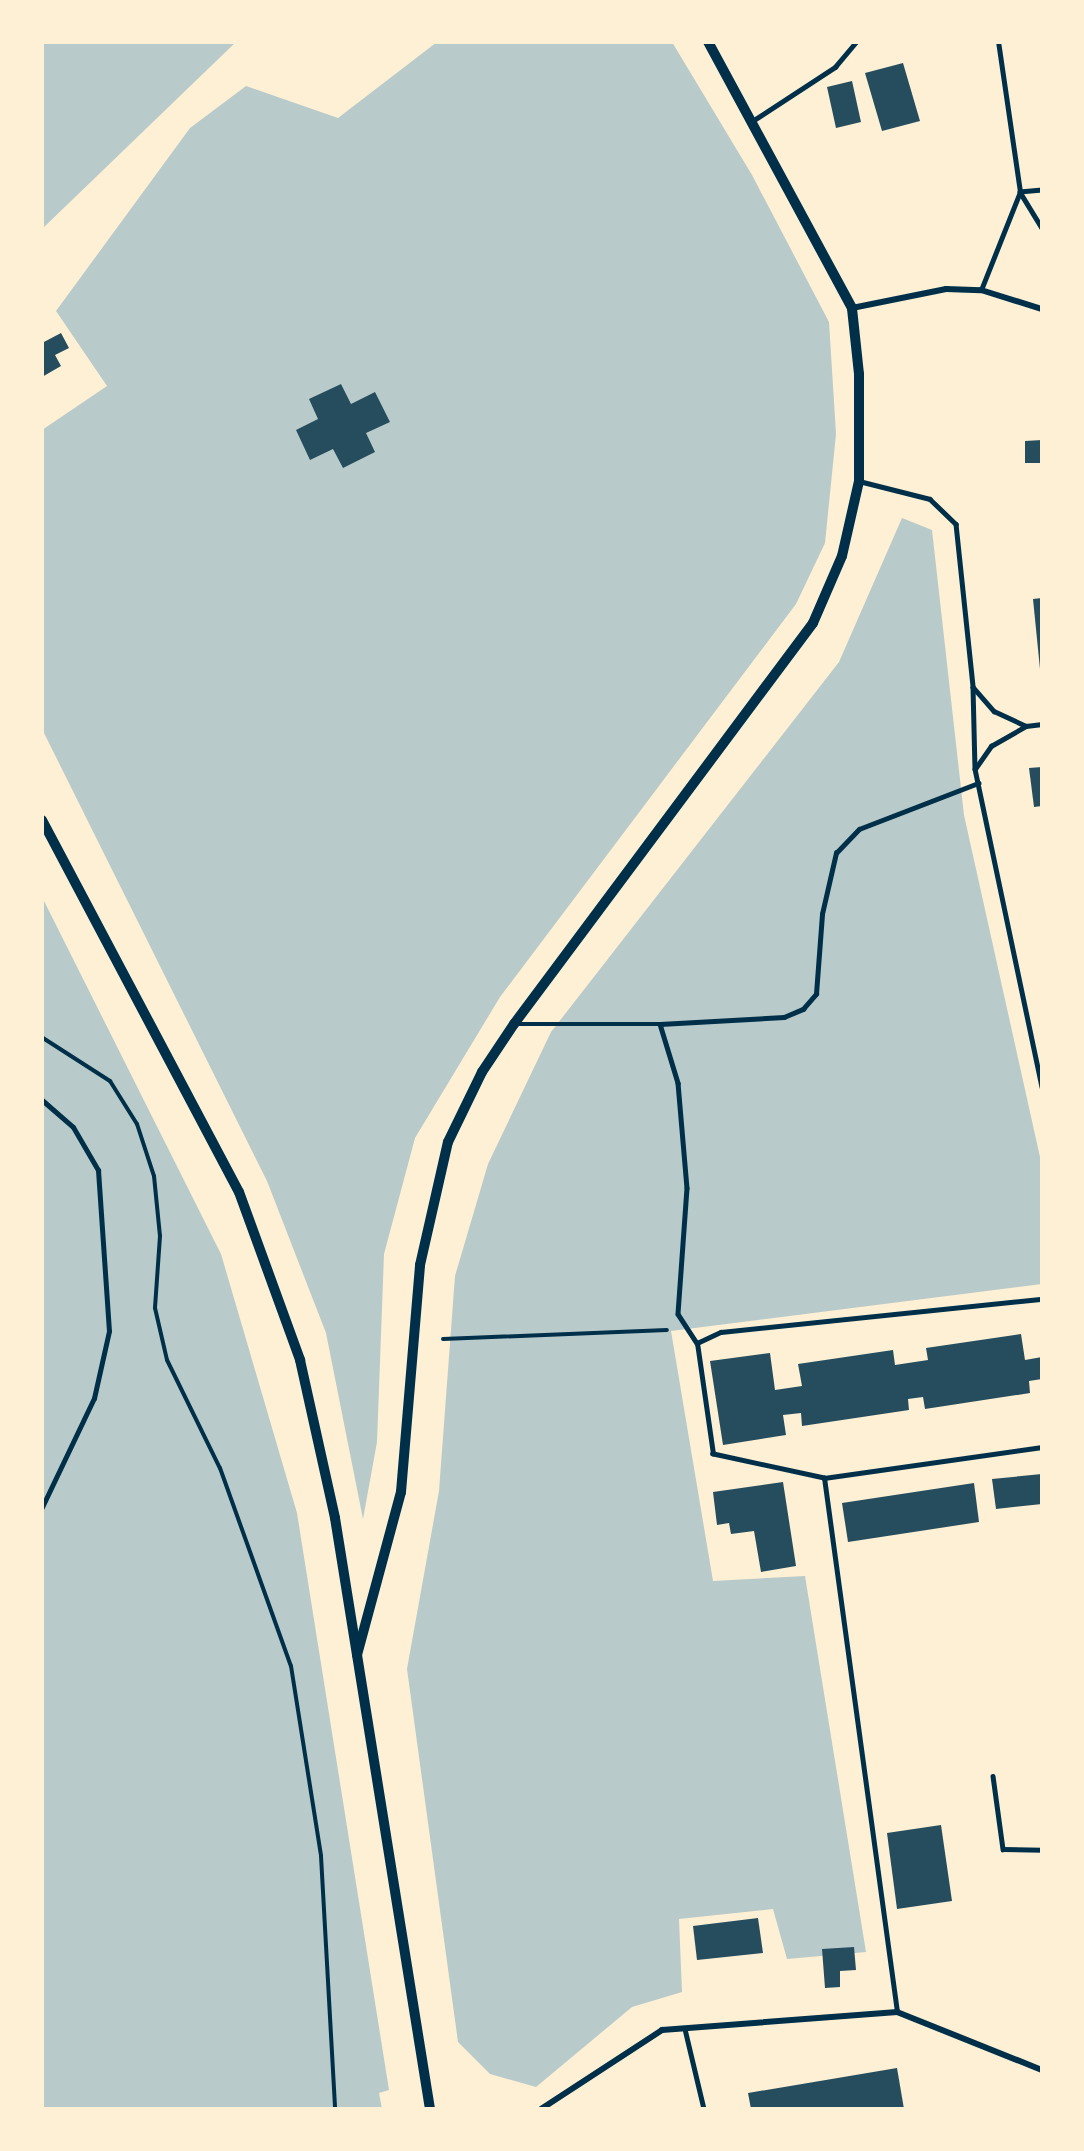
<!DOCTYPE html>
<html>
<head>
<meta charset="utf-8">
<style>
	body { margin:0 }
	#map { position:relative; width:1084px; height:2151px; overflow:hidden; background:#fdf0d5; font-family:"Titillium Web",sans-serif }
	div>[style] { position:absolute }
	.green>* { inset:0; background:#b9caca }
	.building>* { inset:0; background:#264d5e }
	.path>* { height:4px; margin:-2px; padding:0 2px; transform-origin:2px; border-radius:2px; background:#003049 }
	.service>* { height:4.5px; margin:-2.25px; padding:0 2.25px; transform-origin:2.25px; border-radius:2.25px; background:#003049 }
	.pedestrian>* { height:5px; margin:-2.5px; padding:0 2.5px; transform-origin:2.5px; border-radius:2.5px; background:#003049 }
	.minor>* { height:6px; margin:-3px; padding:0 3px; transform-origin:3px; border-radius:3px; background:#003049 }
	.tertiary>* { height:10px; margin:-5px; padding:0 5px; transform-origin:5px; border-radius:5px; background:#003049 }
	span { translate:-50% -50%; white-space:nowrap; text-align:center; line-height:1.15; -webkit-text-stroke:4.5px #fdf0d5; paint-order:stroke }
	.frame { position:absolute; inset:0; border:44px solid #fdf0d5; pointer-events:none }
</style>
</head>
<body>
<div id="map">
	<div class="green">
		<i style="clip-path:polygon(42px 42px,236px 42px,42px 229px)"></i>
		<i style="clip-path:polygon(437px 42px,672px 42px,752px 175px,829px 322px,836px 434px,825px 543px,796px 604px,500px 997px,415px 1138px,384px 1254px,377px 1442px,363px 1519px,326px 1333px,267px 1181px,42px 729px,42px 430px,107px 386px,56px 311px,190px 128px,246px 86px,338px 118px)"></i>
		<i style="clip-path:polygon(902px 518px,932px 530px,964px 815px,1042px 1166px,1042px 1284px,671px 1331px,713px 1581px,805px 1576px,866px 1952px,787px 1959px,773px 1909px,679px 1919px,682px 1992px,632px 2007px,536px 2087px,490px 2074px,458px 2042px,407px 1669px,439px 1491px,455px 1276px,488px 1164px,551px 1032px,839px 662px)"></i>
		<i style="clip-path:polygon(42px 897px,221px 1254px,297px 1513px,389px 2090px,379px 2093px,382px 2109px,42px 2109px)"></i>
	</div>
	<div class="building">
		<i style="clip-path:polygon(903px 63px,920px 121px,882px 131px,865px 73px)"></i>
		<i style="clip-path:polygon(852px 81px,861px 122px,836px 128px,827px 87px)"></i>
		<i style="clip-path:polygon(61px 333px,69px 348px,55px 355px,61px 366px,42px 377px,42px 343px)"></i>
		<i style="clip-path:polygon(341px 384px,351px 404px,375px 392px,390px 422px,366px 433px,375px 452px,343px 468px,333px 449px,310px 460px,296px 430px,318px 419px,309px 399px)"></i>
		<i style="clip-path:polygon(1042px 440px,1042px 463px,1025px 463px,1025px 441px)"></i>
		<i style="clip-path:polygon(1042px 598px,1042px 669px,1040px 669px,1033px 599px)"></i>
		<i style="clip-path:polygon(1042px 767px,1042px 806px,1034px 807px,1029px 768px)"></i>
		<i style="clip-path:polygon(1021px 1334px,1025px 1360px,1042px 1357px,1042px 1379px,1029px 1381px,1030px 1393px,925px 1409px,923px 1397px,908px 1399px,909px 1410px,802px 1426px,801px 1413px,783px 1415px,786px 1435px,723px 1445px,710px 1361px,770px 1353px,775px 1390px,802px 1386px,798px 1364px,893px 1350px,895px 1365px,928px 1360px,926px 1348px)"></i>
		<i style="clip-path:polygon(1042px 1474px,1042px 1504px,996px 1509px,992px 1479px)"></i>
		<i style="clip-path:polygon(783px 1482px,796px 1566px,761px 1572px,754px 1531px,731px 1534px,729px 1523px,717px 1525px,713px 1492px)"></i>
		<i style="clip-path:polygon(974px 1483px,979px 1522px,848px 1542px,842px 1503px)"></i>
		<i style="clip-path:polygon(941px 1825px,952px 1901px,897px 1909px,887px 1833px)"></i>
		<i style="clip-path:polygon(758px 1918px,763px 1953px,697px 1960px,693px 1926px)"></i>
		<i style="clip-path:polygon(854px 1947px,856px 1970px,840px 1971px,840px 1987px,825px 1988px,822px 1949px)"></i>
		<i style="clip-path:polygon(897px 2068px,904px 2109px,751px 2109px,748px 2093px)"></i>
	</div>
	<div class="path">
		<i style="left:42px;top:988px;width:53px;rotate:90deg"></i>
		<i style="left:43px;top:1038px;width:80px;rotate:32.7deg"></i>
		<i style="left:110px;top:1081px;width:51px;rotate:57.9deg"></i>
		<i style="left:137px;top:1124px;width:55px;rotate:71.9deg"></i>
		<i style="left:154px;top:1176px;width:60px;rotate:84.3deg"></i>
		<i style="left:160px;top:1236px;width:72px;rotate:94deg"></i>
		<i style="left:155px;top:1308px;width:53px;rotate:77deg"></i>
		<i style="left:167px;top:1360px;width:120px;rotate:63.9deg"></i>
		<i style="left:220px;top:1468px;width:210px;rotate:70.3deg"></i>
		<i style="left:291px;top:1666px;width:192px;rotate:81deg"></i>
		<i style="left:321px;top:1856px;width:253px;rotate:86.8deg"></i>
		<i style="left:443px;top:1339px;width:224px;rotate:-2.3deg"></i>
	</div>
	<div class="service">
		<i style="left:754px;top:120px;width:97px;rotate:-33.2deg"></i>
		<i style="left:835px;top:67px;width:33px;rotate:-50deg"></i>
		<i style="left:1042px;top:190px;width:22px;rotate:175deg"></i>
		<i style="left:1020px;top:192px;width:42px;rotate:58.6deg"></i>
		<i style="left:981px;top:290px;width:105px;rotate:-68.3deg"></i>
		<i style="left:1020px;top:192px;width:152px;rotate:-98.3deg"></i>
		<i style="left:859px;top:481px;width:73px;rotate:14.2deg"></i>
		<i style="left:930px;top:499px;width:36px;rotate:44deg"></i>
		<i style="left:956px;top:524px;width:164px;rotate:84deg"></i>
		<i style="left:973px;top:687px;width:32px;rotate:49deg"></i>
		<i style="left:994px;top:711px;width:35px;rotate:25deg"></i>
		<i style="left:1026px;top:726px;width:16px;rotate:-7deg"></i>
		<i style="left:973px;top:687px;width:82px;rotate:88.6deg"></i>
		<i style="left:975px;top:769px;width:325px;rotate:78.1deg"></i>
		<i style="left:975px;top:769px;width:28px;rotate:-55deg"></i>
		<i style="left:991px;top:746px;width:40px;rotate:-29.7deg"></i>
		<i style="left:517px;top:1024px;width:143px"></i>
		<i style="left:660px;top:1024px;width:124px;rotate:-3.2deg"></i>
		<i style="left:784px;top:1017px;width:21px;rotate:-23deg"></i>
		<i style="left:803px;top:1009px;width:20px;rotate:-49deg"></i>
		<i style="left:816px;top:994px;width:80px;rotate:-85.7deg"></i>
		<i style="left:822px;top:914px;width:63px;rotate:-77.1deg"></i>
		<i style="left:836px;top:853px;width:33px;rotate:-46deg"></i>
		<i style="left:859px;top:829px;width:128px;rotate:-21.1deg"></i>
		<i style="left:660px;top:1024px;width:62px;rotate:73deg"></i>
		<i style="left:678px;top:1083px;width:105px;rotate:85.1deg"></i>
		<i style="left:687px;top:1188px;width:126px;rotate:94.1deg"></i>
		<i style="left:678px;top:1314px;width:35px;rotate:57deg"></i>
		<i style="left:824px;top:1478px;width:114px;rotate:-167.8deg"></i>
		<i style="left:713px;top:1454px;width:112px;rotate:-98.2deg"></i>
		<i style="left:697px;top:1343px;width:26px;rotate:-25deg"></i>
		<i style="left:721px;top:1332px;width:323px;rotate:-5.9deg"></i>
		<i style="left:993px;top:1776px;width:74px;rotate:82.2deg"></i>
		<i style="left:1003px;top:1849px;width:39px;rotate:1deg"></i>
		<i style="left:897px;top:2012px;width:539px;rotate:-97.78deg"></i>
		<i style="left:824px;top:1478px;width:220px;rotate:-8.1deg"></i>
		<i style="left:685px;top:2029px;width:82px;rotate:76.6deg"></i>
	</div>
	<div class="pedestrian">
		<i style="left:42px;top:1100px;width:41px;rotate:41.1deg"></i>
		<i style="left:73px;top:1127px;width:50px;rotate:59.8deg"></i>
		<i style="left:98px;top:1170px;width:161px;rotate:86.1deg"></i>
		<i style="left:109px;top:1331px;width:69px;rotate:102.6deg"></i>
		<i style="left:94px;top:1398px;width:121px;rotate:115.5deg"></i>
	</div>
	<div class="minor">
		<i style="left:852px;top:308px;width:96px;rotate:-11.4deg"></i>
		<i style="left:946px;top:289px;width:35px;rotate:2deg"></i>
		<i style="left:981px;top:290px;width:64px;rotate:17.3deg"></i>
		<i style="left:541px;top:2109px;width:145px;rotate:-33.1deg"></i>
		<i style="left:662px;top:2030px;width:236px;rotate:-4.4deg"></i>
		<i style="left:897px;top:2012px;width:156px;rotate:21.8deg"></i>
	</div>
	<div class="tertiary">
		<i style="left:42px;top:820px;width:421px;rotate:62.1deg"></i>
		<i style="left:239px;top:1192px;width:179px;rotate:70deg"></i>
		<i style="left:300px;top:1360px;width:162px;rotate:77.5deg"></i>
		<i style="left:335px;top:1518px;width:599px;rotate:80.87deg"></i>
		<i style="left:357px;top:1655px;width:169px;rotate:-74.9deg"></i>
		<i style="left:401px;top:1492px;width:228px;rotate:-85.2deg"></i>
		<i style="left:420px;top:1265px;width:126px;rotate:-77.2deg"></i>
		<i style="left:448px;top:1142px;width:78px;rotate:-64.1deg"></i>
		<i style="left:482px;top:1072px;width:58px;rotate:-56.3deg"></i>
		<i style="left:514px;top:1024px;width:500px;rotate:-53.29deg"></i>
		<i style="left:813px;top:623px;width:73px;rotate:-66.6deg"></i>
		<i style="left:842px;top:556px;width:77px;rotate:-77.2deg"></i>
		<i style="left:859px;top:481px;width:107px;rotate:-90deg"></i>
		<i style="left:859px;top:374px;width:66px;rotate:-96.1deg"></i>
		<i style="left:852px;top:308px;width:302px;rotate:-118.4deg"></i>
	</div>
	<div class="frame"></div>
</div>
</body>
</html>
